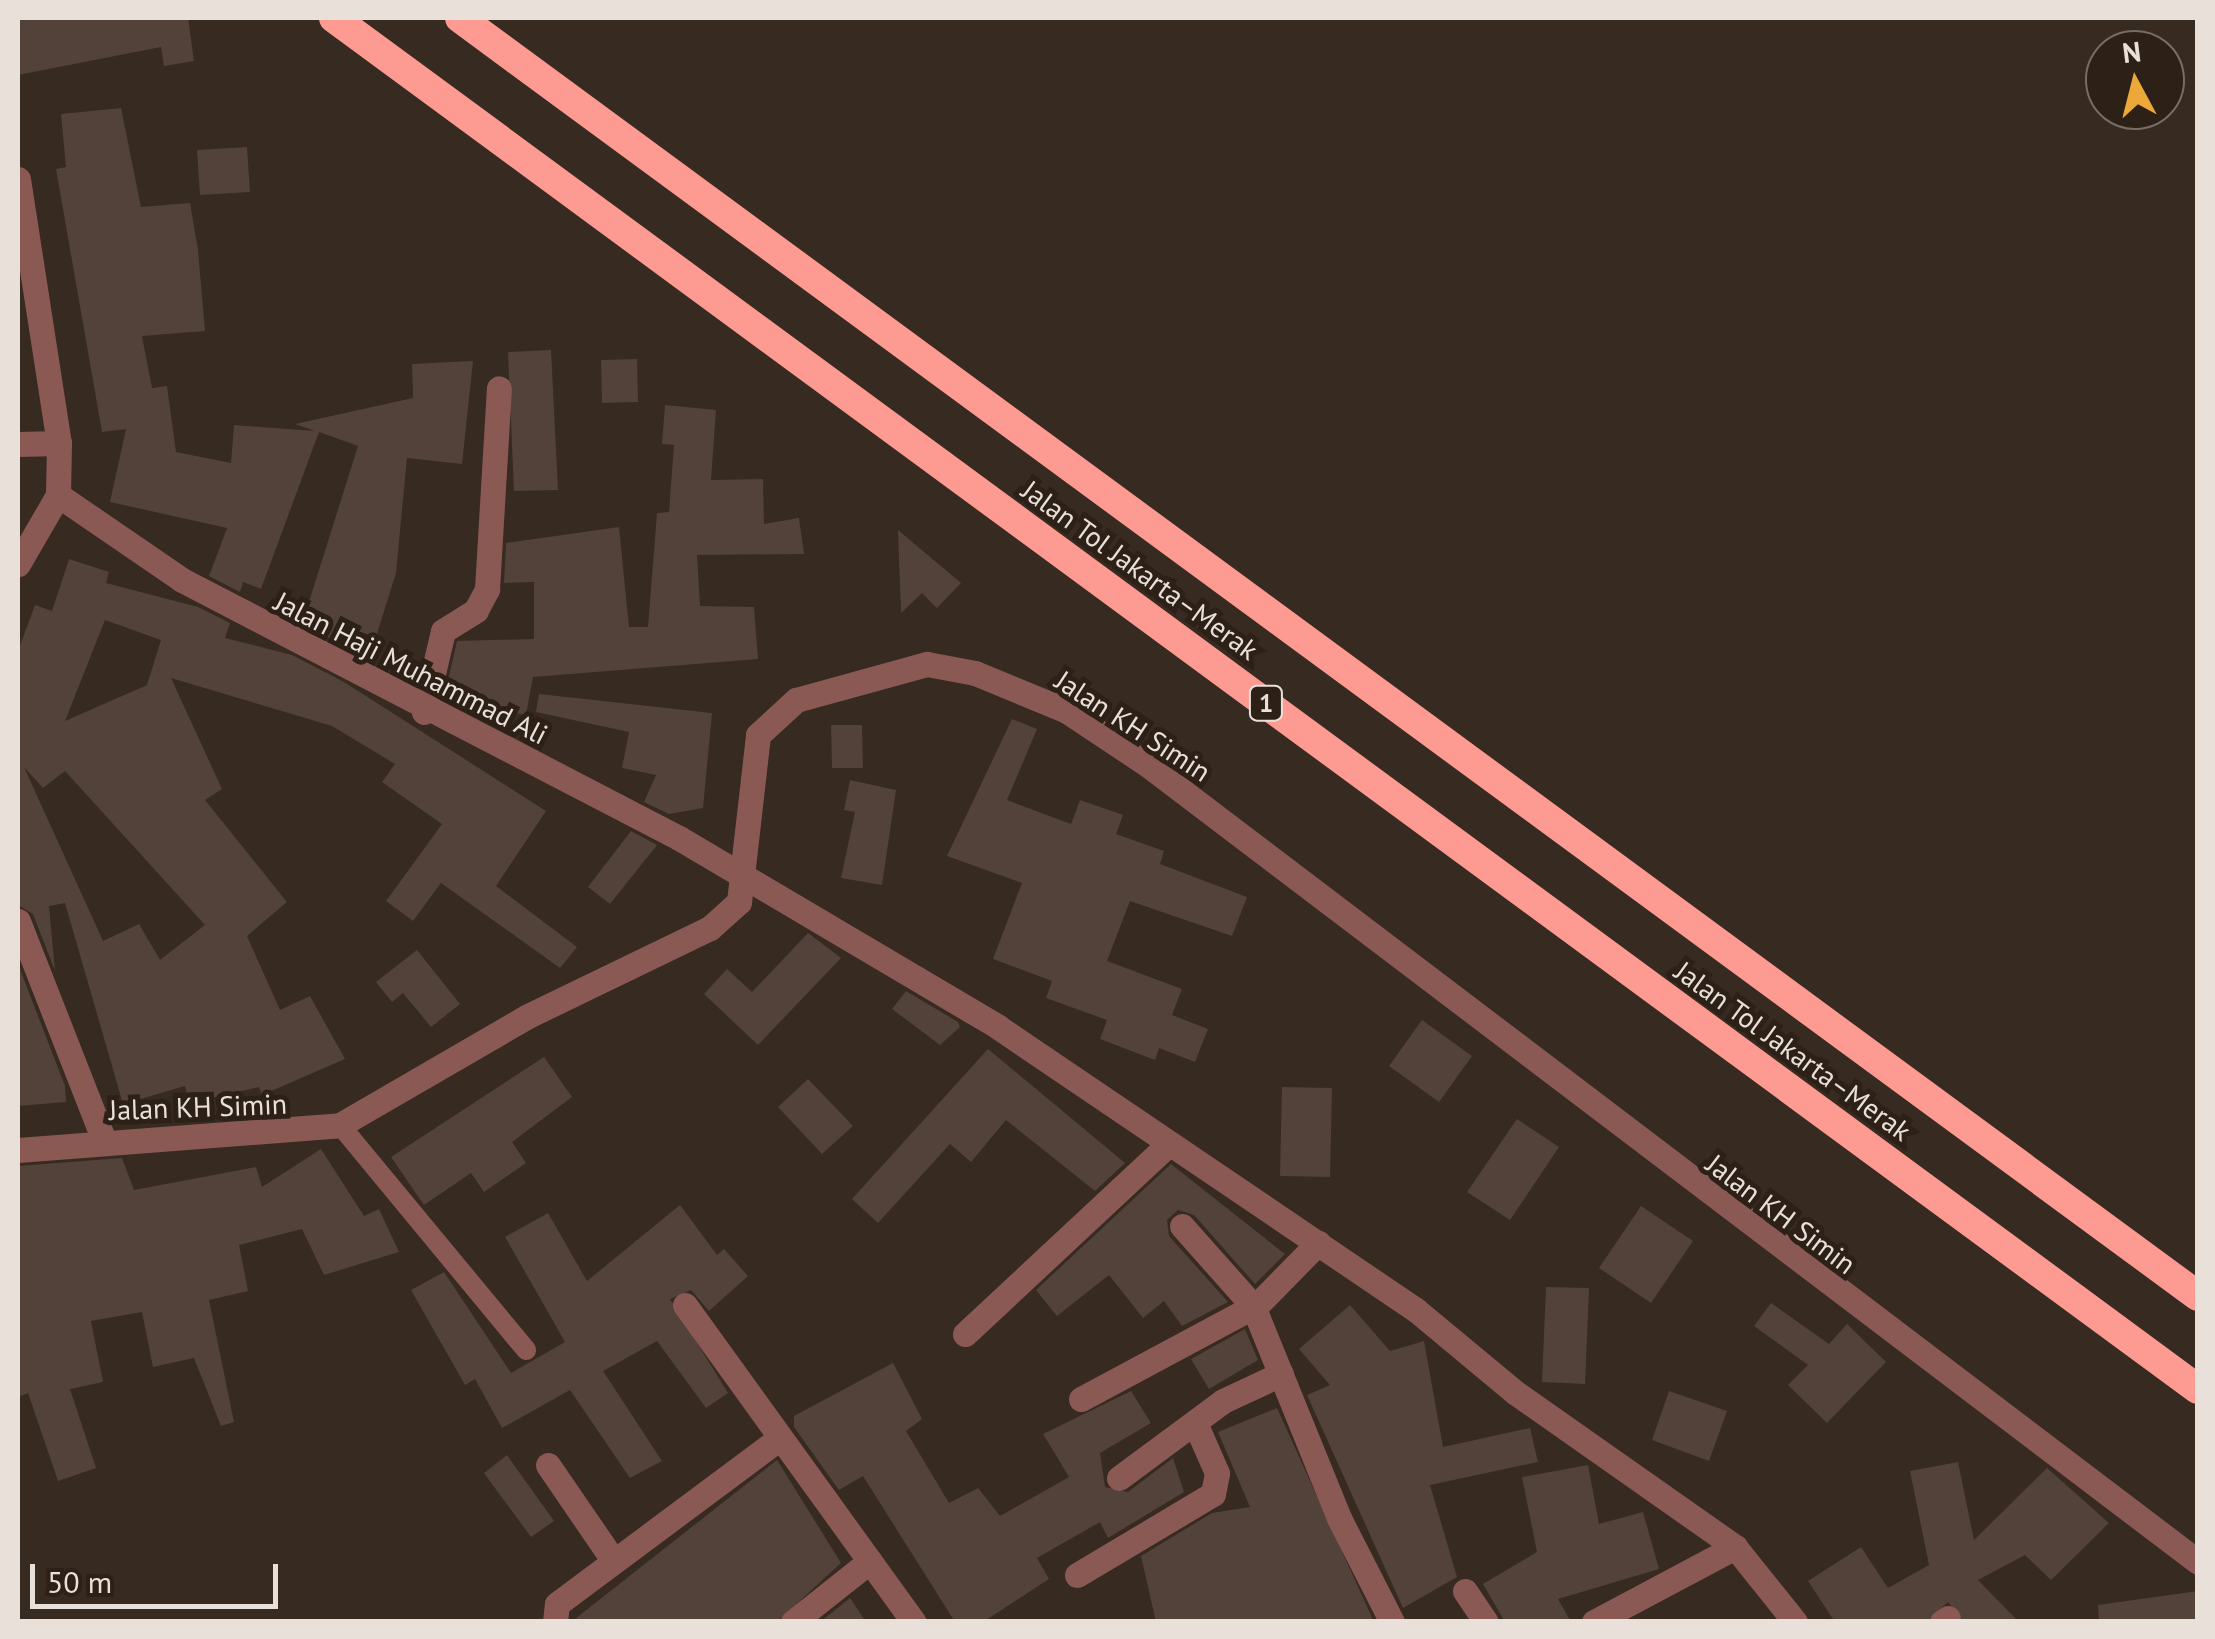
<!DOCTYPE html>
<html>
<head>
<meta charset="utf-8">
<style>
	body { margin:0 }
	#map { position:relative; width:2215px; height:1639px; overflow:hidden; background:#372a20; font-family:"PT Sans",sans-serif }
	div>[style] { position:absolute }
	.building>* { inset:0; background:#52423a }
	.service>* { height:20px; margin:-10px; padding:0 10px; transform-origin:10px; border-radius:10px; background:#8b5954 }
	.minor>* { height:25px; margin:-12.5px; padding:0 12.5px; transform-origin:12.5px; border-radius:12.5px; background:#8b5954 }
	.tertiary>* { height:25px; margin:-12.5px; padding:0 12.5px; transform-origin:12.5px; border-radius:12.5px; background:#8b5954 }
	.motorway>* { height:30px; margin:-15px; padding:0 15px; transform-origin:15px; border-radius:15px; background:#fd9a92 }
	span { translate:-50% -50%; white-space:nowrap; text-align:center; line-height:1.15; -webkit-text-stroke:10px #2d2017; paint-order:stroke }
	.shield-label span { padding:2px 8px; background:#2d2017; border:2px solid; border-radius:8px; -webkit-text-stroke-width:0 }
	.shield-label { font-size:25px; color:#e9e0da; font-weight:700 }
	.street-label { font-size:28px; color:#e9e0da }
	.frame { position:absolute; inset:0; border:20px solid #e9e0da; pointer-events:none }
	.north { position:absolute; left:2085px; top:30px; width:100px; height:100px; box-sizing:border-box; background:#2d2017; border:2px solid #786d65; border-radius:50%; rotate:353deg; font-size:28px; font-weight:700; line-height:40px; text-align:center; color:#e9e0da }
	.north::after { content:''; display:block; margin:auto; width:35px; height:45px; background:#eca93a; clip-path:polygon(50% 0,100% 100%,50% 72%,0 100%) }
	.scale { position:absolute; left:30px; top:1564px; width:248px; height:45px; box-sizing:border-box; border:5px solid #e9e0da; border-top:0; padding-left:12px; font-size:30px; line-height:35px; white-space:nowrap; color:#e9e0da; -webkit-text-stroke:8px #2d2017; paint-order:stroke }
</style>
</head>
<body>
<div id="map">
	<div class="building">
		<i style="clip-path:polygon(18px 18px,188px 18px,194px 61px,164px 66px,161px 47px,18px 75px)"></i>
		<i style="clip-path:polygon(121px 108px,141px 207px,190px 203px,198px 250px,205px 331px,142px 336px,152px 388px,167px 386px,176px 452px,231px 463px,234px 425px,315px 431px,295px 424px,413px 398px,412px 364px,473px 361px,462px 464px,407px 458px,396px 573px,376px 637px,339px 625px,333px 640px,302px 624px,358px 446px,319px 432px,261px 589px,243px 582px,240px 592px,209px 576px,227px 528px,110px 502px,126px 429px,102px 432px,56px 169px,66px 167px,61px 114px)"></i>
		<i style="clip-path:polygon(247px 147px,250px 192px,200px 195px,197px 150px)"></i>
		<i style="clip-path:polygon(551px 350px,558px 490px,514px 491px,508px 352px)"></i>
		<i style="clip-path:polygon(637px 359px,638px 402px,602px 403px,601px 360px)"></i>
		<i style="clip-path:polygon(665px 405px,716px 410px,711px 480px,763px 479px,764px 524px,799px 518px,804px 554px,697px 555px,700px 606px,754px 607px,758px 659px,533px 677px,526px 715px,444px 698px,457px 641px,534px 639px,534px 582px,504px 583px,506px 543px,619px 527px,629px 627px,648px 627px,657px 513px,669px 512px,674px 445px,662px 444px)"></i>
		<i style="clip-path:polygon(898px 530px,961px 583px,937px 608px,922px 593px,901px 613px)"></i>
		<i style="clip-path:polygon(evenodd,69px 559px,109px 572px,106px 583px,198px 607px,230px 623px,225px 638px,292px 655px,344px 682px,546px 811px,496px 886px,577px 947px,560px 968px,441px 883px,413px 921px,386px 901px,442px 824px,382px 782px,395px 764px,332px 726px,171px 678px,222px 789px,205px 800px,287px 902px,247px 936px,280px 1010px,310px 996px,345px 1059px,262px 1095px,259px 1087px,189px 1103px,185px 1086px,123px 1104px,65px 903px,49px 906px,55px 971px,33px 914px,18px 905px,18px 651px,35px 605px,52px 611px,69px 559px,105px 620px,161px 640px,147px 685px,65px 721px,105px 620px,69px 559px,24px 767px,43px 788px,65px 771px,205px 925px,160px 960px,139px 924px,103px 941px,24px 767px)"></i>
		<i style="clip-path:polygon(539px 694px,712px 713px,703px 808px,669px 814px,644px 802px,656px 775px,622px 768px,629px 732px,536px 712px)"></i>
		<i style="clip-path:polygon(1012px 719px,1037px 729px,1007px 800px,1071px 824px,1080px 800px,1123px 815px,1116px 834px,1164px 851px,1160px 864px,1247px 897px,1232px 936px,1130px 901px,1107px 961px,1182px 989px,1172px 1015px,1208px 1029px,1195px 1062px,1159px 1048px,1155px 1060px,1100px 1039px,1107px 1020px,1046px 998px,1052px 981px,993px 959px,1022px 883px,947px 856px)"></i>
		<i style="clip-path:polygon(831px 725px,862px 725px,863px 768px,832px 768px)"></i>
		<i style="clip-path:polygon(850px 780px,896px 790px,882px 885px,841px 878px,855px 812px,844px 810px)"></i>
		<i style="clip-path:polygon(631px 831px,657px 845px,610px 904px,588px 887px)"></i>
		<i style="clip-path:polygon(808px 933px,841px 958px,758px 1045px,704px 994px,727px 969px,752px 992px)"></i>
		<i style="clip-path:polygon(417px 950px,460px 1004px,431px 1027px,403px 993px,392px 1002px,376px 982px)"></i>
		<i style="clip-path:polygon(18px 964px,65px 1086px,66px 1102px,18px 1106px)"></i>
		<i style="clip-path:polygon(906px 991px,958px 1022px,960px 1027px,940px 1045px,892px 1009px)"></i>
		<i style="clip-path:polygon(1422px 1020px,1472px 1056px,1439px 1102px,1389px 1066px)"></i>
		<i style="clip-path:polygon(988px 1049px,1125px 1163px,1095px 1191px,1006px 1120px,971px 1162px,950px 1144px,878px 1223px,852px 1199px)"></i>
		<i style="clip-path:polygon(544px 1057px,572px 1097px,512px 1142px,526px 1163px,484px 1192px,471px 1173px,424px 1205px,391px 1157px)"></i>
		<i style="clip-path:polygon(808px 1079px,853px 1126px,822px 1154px,778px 1107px)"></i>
		<i style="clip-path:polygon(1282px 1087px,1332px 1088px,1330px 1177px,1280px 1176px)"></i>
		<i style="clip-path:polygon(1517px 1119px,1559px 1147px,1510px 1220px,1467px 1192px)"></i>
		<i style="clip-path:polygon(321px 1149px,364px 1216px,379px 1209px,399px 1252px,324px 1275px,302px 1229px,239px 1245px,248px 1291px,209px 1300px,234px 1422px,221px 1426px,194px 1358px,153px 1367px,142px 1312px,91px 1321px,103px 1382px,70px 1389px,96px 1468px,58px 1481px,28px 1393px,18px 1397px,18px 1166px,122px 1158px,134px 1190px,256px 1167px,262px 1187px)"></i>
		<i style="clip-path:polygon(1171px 1164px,1285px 1254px,1255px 1284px,1194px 1215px,1178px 1210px,1167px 1220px,1169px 1236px,1228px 1302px,1182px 1326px,1164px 1301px,1143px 1318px,1109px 1275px,1057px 1316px,1036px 1290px)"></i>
		<i style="clip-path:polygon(680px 1205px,717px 1255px,724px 1249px,748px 1276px,709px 1311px,691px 1290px,670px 1299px,728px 1393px,706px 1408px,657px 1341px,603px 1371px,662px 1461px,630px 1478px,570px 1390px,502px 1428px,475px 1379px,465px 1385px,411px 1290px,444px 1272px,511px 1373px,565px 1342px,505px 1237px,548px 1213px,587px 1281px)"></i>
		<i style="clip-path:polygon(1641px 1206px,1693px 1241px,1651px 1303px,1599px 1268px)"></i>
		<i style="clip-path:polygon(1546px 1287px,1589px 1288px,1585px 1384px,1542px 1382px)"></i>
		<i style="clip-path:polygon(1771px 1303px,1829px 1344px,1847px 1324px,1886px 1362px,1827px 1423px,1788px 1385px,1808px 1365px,1754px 1326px)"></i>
		<i style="clip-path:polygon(1350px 1305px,1390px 1351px,1424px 1341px,1443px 1447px,1530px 1428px,1538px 1462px,1430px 1485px,1457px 1577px,1403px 1608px,1307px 1395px,1330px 1385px,1299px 1349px)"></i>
		<i style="clip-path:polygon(1245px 1329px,1258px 1360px,1209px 1389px,1191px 1359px)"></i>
		<i style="clip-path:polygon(893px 1363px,922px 1419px,906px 1431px,949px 1503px,978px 1488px,1000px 1516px,1069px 1477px,1043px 1434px,1131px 1391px,1151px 1423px,1100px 1453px,1105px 1487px,1128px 1492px,1173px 1458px,1184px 1492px,1108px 1538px,1100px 1522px,1037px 1558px,1049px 1579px,983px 1622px,955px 1622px,863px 1476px,839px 1490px,794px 1427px,794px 1416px)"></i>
		<i style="clip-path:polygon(1669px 1391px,1727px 1411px,1709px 1461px,1652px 1440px)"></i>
		<i style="clip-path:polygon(1277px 1408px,1374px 1622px,1156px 1622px,1141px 1556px,1212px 1513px,1250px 1507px,1218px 1432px)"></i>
		<i style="clip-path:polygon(507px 1455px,554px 1521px,531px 1537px,484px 1473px)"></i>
		<i style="clip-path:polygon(777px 1460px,841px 1563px,777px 1622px,571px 1622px)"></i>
		<i style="clip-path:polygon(1958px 1462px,1974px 1540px,2047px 1468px,2109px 1523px,2051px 1580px,2025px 1555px,1978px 1580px,2019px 1622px,1963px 1622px,1948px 1602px,1926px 1622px,1835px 1622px,1808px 1581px,1861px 1547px,1888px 1588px,1929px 1565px,1910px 1471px)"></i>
		<i style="clip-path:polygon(1588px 1465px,1599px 1524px,1643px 1512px,1659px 1569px,1558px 1599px,1571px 1622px,1505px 1622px,1483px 1584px,1537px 1552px,1522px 1477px)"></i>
		<i style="clip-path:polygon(2198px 1591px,2198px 1622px,2099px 1622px,2098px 1605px)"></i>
		<i style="clip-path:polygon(850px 1598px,866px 1622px,820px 1622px)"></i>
	</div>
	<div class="service">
		<i style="left:340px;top:1125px;width:292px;rotate:50.4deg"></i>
	</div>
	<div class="minor">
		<i style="left:18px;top:179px;width:267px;rotate:81.2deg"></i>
		<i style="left:59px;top:443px;width:52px;rotate:91.1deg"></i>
		<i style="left:58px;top:495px;width:80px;rotate:120.1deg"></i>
		<i style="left:18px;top:444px;width:41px;rotate:-1.4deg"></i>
		<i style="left:58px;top:495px;width:150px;rotate:34.4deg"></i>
		<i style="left:182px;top:580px;width:560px;rotate:27.43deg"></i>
		<i style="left:679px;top:838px;width:371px;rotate:30.6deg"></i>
		<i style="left:998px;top:1027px;width:505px;rotate:34.1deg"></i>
		<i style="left:1416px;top:1310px;width:130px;rotate:39.7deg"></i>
		<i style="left:1516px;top:1393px;width:268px;rotate:35.1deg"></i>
		<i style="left:1735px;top:1547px;width:96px;rotate:51.3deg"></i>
		<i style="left:424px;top:712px;width:83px;rotate:-76.8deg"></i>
		<i style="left:443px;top:631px;width:39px;rotate:-32deg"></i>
		<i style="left:476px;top:610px;width:24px;rotate:-62deg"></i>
		<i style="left:487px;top:589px;width:201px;rotate:-86.6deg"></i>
		<i style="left:18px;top:921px;width:233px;rotate:68.6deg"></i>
		<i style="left:1182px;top:1226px;width:107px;rotate:48.4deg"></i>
		<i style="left:1253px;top:1306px;width:229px;rotate:67.9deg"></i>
		<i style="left:1339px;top:1518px;width:117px;rotate:63deg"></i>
		<i style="left:685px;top:1305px;width:391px;rotate:54.2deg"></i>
		<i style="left:965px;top:1334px;width:279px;rotate:-43deg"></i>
		<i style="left:1081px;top:1399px;width:201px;rotate:-28.2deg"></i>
		<i style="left:1258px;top:1304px;width:86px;rotate:-45.5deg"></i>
		<i style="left:548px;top:1465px;width:115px;rotate:55.6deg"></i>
		<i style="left:1119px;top:1478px;width:129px;rotate:-36.5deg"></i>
		<i style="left:1223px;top:1401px;width:64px;rotate:-25deg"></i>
		<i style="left:1077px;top:1575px;width:158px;rotate:-30.8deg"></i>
		<i style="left:1213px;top:1494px;width:21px;rotate:-79deg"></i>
		<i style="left:1217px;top:1473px;width:55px;rotate:-113.7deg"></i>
		<i style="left:1465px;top:1591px;width:37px;rotate:56deg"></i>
		<i style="left:555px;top:1622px;width:18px;rotate:-84deg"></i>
		<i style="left:557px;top:1604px;width:274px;rotate:-36.7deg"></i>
		<i style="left:793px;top:1622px;width:98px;rotate:-38.4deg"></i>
		<i style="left:1594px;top:1622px;width:160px;rotate:-28deg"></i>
		<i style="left:1942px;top:1622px;width:7px;rotate:-34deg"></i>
	</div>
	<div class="tertiary">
		<i style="left:18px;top:1150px;width:323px;rotate:-4.4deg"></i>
		<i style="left:340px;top:1125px;width:217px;rotate:-30.1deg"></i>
		<i style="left:528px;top:1016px;width:202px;rotate:-25.8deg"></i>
		<i style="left:710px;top:928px;width:39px;rotate:-42deg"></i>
		<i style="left:739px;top:902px;width:168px;rotate:-83.5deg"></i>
		<i style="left:758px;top:735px;width:52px;rotate:-42.6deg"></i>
		<i style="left:796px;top:700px;width:136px;rotate:-15.4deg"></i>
		<i style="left:927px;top:664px;width:49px;rotate:10.6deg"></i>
		<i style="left:975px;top:673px;width:100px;rotate:22.4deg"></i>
		<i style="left:1067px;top:711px;width:97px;rotate:33.7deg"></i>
		<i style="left:1148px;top:765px;width:1318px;rotate:37.2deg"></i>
	</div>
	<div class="motorway">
		<i style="left:334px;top:18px;width:2314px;rotate:36.34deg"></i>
		<i style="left:460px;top:18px;width:2157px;rotate:36.33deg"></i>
	</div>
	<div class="shield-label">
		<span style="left:1266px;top:703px">1</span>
	</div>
	<div class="street-label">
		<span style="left:1140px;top:570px;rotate:36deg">Jalan Tol Jakarta–Merak</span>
		<span style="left:411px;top:668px;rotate:27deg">Jalan Haji Muhammad Ali</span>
		<span style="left:1133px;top:726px;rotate:33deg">Jalan KH Simin</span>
		<span style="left:1793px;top:1051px;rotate:36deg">Jalan Tol Jakarta–Merak</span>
		<span style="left:198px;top:1107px;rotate:-2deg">Jalan KH Simin</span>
		<span style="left:1781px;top:1214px;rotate:37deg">Jalan KH Simin</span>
	</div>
	<div class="frame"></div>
	<div class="north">N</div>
	<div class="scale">50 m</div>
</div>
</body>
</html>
